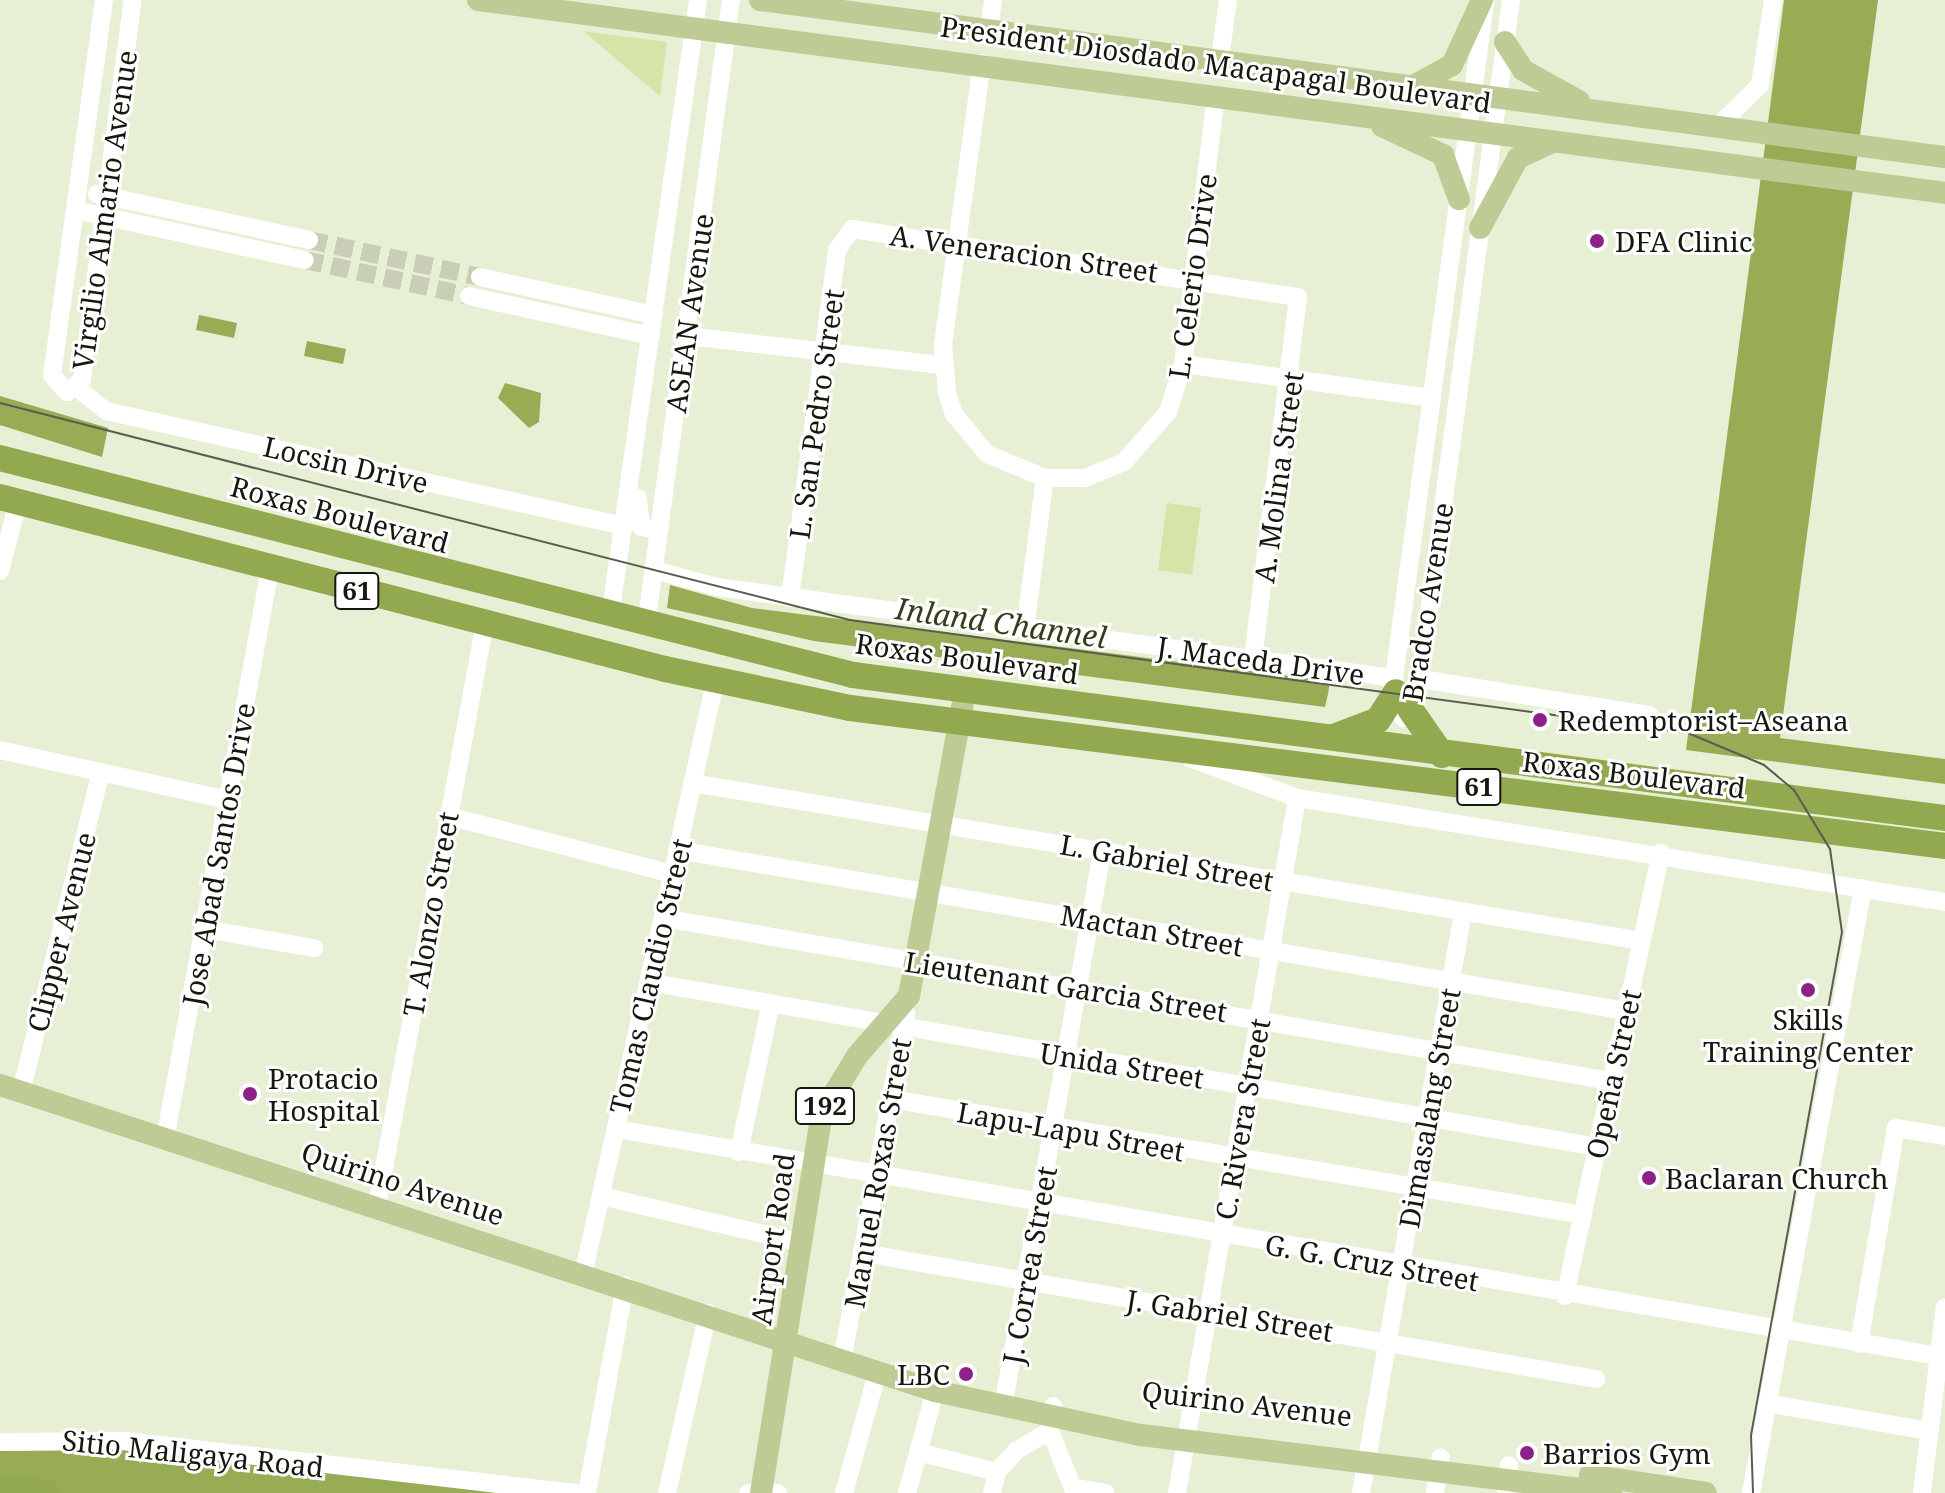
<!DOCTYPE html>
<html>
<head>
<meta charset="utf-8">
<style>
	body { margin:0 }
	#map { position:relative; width:1945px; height:1493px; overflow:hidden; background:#e7efd4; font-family:"Noto Serif",serif }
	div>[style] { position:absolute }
	.green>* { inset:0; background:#d4e5a7 }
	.water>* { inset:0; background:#97ac54 }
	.minor-tunnel>* { height:18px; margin-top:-9px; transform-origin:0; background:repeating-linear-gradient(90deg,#c8cfb6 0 18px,transparent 0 27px) }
	.minor>* { height:18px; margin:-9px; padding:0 9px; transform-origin:9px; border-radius:9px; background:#fff }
	.major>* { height:22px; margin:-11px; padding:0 11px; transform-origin:11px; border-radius:11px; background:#becb95 }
	.highway>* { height:26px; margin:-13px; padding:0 13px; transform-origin:13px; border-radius:13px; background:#93a94f }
	.tram>* { height:2px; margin:-1px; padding:0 1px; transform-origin:1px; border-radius:1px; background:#595d4f }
	.dots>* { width:22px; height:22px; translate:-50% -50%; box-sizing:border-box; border:4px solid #fff; border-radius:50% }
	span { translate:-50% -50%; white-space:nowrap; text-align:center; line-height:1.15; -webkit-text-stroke:6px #fff; paint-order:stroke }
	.shield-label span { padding:2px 6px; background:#fff; border:2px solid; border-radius:6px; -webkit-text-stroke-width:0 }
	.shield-label { font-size:26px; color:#16180f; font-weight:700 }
	.street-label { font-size:28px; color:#16180f }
	.poi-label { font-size:28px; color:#16180f }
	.left { translate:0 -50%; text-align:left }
	.right { translate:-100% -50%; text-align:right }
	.water-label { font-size:30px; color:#363e19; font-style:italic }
</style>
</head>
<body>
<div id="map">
	<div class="green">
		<i style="clip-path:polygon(583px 31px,667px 42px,660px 96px)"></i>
		<i style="clip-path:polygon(1167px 503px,1201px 508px,1192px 575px,1158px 570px)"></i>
	</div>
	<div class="water">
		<i style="clip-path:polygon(1784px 0,1878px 0,1780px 738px,1945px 759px,1945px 784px,1686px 750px)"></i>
		<i style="clip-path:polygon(199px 315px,237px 323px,234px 338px,196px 330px)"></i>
		<i style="clip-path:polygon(307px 341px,346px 349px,343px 364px,304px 356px)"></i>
		<i style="clip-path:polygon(505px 383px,541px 393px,539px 422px,529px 428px,498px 398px)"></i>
		<i style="clip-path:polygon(0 396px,108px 428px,102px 457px,0 425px)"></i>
		<i style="clip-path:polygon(670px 585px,752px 608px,1330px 681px,1328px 694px,1325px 707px,814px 641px,667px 608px)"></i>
		<i style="clip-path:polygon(0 1444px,76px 1445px,510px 1493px,0 1493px)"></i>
	</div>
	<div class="minor-tunnel">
		<i style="left:309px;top:240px;width:175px;rotate:12.2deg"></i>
		<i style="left:305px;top:260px;width:168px;rotate:12.4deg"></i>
	</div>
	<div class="minor">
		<i style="left:104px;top:0;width:379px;rotate:97.9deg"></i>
		<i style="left:52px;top:375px;width:23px;rotate:49deg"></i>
		<i style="left:67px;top:392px;width:19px;rotate:-39deg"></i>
		<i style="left:82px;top:380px;width:383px;rotate:-82.4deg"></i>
		<i style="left:1485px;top:3px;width:681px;rotate:97.68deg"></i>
		<i style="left:1394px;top:678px;width:41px;rotate:77.3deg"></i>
		<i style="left:1403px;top:718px;width:43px;rotate:-66.4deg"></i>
		<i style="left:1420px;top:679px;width:685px;rotate:-82.37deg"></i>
		<i style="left:989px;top:29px;width:29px;rotate:-82deg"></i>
		<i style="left:1220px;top:58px;width:59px;rotate:-82.1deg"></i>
		<i style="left:982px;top:63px;width:284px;rotate:97.9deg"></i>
		<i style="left:943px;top:344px;width:49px;rotate:85.3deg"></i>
		<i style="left:947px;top:393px;width:22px;rotate:72deg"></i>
		<i style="left:954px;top:414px;width:52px;rotate:50.5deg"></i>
		<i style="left:987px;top:454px;width:63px;rotate:22.5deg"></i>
		<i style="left:1045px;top:478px;width:40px"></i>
		<i style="left:1085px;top:478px;width:42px;rotate:-22.3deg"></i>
		<i style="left:1124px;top:462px;width:67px;rotate:-48.7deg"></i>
		<i style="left:1168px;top:412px;width:50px;rotate:-72.6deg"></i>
		<i style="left:1183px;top:364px;width:271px;rotate:-83deg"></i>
		<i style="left:1717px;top:127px;width:60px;rotate:-44.3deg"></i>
		<i style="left:1760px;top:85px;width:86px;rotate:-81.3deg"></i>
		<i style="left:97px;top:194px;width:217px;rotate:12.2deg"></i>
		<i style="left:75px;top:210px;width:235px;rotate:12.3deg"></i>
		<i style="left:480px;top:277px;width:178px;rotate:12.3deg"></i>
		<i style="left:469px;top:296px;width:186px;rotate:12.4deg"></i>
		<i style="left:687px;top:336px;width:258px;rotate:6.5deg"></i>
		<i style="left:1183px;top:364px;width:251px;rotate:7.8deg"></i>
		<i style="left:77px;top:388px;width:37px;rotate:38deg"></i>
		<i style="left:106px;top:411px;width:531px;rotate:12.52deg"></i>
		<i style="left:638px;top:498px;width:29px;rotate:84deg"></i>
		<i style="left:641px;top:527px;width:18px;rotate:9deg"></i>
		<i style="left:654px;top:570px;width:65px;rotate:15.1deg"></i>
		<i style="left:717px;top:587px;width:683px;rotate:7.66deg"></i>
		<i style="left:0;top:571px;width:71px;rotate:-75.4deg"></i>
		<i style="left:790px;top:598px;width:351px;rotate:-82.3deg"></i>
		<i style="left:837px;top:250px;width:26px;rotate:-54deg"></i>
		<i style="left:852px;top:229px;width:451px;rotate:8.7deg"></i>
		<i style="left:1298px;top:297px;width:365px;rotate:97.1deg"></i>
		<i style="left:610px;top:617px;width:623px;rotate:-81.88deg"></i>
		<i style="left:646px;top:626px;width:632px;rotate:-82.27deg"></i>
		<i style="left:1025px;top:629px;width:152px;rotate:-82.5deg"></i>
		<i style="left:1420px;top:679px;width:232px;rotate:8.9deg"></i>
		<i style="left:0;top:750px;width:233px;rotate:12.4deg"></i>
		<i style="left:1190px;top:758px;width:114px;rotate:20.5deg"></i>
		<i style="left:1297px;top:798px;width:656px;rotate:9.12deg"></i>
		<i style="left:692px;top:783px;width:962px;rotate:9.45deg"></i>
		<i style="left:448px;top:816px;width:231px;rotate:14.5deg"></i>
		<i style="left:677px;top:850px;width:963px;rotate:9.63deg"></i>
		<i style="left:663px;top:918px;width:962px;rotate:9.76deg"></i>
		<i style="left:205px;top:929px;width:111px;rotate:9.9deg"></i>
		<i style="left:648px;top:982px;width:963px;rotate:9.86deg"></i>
		<i style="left:21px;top:1092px;width:330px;rotate:-76deg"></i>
		<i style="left:891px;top:1099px;width:702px;rotate:9.52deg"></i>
		<i style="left:616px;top:1129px;width:1342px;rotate:9.74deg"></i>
		<i style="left:165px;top:1139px;width:580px;rotate:-79.56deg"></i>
		<i style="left:739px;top:1152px;width:152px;rotate:-77.9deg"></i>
		<i style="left:601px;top:1196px;width:205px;rotate:13.2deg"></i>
		<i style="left:377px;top:1206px;width:593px;rotate:-79.51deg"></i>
		<i style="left:863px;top:1253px;width:744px;rotate:9.75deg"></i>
		<i style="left:584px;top:1271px;width:603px;rotate:-77.46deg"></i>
		<i style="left:1565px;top:1296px;width:454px;rotate:-77.8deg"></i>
		<i style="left:1859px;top:1344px;width:219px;rotate:-80.3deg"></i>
		<i style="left:1896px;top:1128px;width:50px;rotate:9.3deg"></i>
		<i style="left:844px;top:1350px;width:342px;rotate:-79.5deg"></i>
		<i style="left:1005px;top:1395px;width:552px;rotate:-79.87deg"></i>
		<i style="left:1765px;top:1403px;width:166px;rotate:9.7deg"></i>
		<i style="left:1053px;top:1406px;width:25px;rotate:97deg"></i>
		<i style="left:1050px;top:1431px;width:67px;rotate:68deg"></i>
		<i style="left:0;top:1442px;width:126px;rotate:-0.5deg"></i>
		<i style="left:126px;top:1441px;width:455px;rotate:6.6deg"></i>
		<i style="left:918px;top:1452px;width:81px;rotate:14.2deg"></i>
		<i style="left:1075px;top:1488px;width:31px;rotate:9deg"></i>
		<i style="left:587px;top:1493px;width:211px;rotate:-79.6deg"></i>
		<i style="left:667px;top:1493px;width:185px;rotate:-77.2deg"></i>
		<i style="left:748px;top:1493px;width:30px"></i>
		<i style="left:844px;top:1493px;width:123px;rotate:-74.5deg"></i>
		<i style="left:907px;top:1493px;width:106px;rotate:-74.6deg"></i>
		<i style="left:992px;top:1493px;width:22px;rotate:-77deg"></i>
		<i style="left:997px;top:1472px;width:30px;rotate:-48deg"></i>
		<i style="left:1017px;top:1450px;width:38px;rotate:-30deg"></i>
		<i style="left:1177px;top:1493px;width:705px;rotate:-80.2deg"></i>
		<i style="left:1361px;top:1493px;width:590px;rotate:-80.04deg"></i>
		<i style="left:1435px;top:1493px;width:36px;rotate:-81deg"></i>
		<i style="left:1506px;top:1493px;width:28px;rotate:-84deg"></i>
		<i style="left:1751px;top:1493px;width:615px;rotate:-79.51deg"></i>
		<i style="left:1922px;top:1493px;width:187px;rotate:-83deg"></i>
	</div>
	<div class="major">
		<i style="left:478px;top:0;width:1480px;rotate:7.49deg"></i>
		<i style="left:760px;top:0;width:1195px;rotate:7.55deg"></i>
		<i style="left:1505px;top:42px;width:33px;rotate:57deg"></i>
		<i style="left:1523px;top:70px;width:64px;rotate:29deg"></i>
		<i style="left:1415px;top:85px;width:42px;rotate:-28.4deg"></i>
		<i style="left:1452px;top:65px;width:72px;rotate:-65.2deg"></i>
		<i style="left:1382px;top:126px;width:68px;rotate:25.4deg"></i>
		<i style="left:1443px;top:155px;width:47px;rotate:70deg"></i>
		<i style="left:1480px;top:228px;width:80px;rotate:-61.5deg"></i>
		<i style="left:1518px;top:158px;width:38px;rotate:-25deg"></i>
		<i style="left:0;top:1085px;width:984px;rotate:18.12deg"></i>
		<i style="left:935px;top:1391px;width:211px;rotate:12.1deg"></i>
		<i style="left:1141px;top:1435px;width:474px;rotate:7deg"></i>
		<i style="left:1590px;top:1475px;width:117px;rotate:8.8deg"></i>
		<i style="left:761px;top:1493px;width:385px;rotate:-80.9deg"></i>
		<i style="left:822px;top:1113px;width:67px;rotate:-58.4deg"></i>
		<i style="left:857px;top:1056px;width:79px;rotate:-49.1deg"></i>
		<i style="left:909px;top:996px;width:309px;rotate:-79.6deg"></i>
	</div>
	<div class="highway">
		<i style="left:0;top:458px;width:880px;rotate:14.27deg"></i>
		<i style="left:853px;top:675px;width:1101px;rotate:7.46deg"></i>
		<i style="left:0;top:497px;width:687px;rotate:14.5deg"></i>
		<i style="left:665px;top:669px;width:189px;rotate:11.9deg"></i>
		<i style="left:850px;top:708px;width:1104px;rotate:7.18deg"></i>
		<i style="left:1410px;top:709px;width:56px;rotate:55.2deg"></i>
		<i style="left:1334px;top:737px;width:47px;rotate:-21.1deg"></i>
		<i style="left:1378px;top:720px;width:33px;rotate:-57deg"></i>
		<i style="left:0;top:1487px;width:47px;rotate:7.3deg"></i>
	</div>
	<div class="tram">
		<i style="left:0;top:403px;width:877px;rotate:14.32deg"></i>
		<i style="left:850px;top:620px;width:846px;rotate:7.68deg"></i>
		<i style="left:1688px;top:733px;width:82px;rotate:22.8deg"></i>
		<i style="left:1764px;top:765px;width:39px;rotate:40deg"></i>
		<i style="left:1794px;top:790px;width:69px;rotate:58.6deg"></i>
		<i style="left:1830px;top:849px;width:84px;rotate:81.8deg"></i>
		<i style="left:1842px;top:932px;width:511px;rotate:100.25deg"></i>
		<i style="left:1751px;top:1435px;width:58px;rotate:88deg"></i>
	</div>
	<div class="dots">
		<i style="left:1597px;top:241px;background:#8d2286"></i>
		<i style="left:1540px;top:720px;background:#8d2286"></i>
		<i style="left:1808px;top:990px;background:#8d2286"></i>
		<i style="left:250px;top:1094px;background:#8d2286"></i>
		<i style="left:1649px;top:1178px;background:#8d2286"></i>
		<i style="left:966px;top:1374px;background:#8d2286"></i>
		<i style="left:1527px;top:1453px;background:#8d2286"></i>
	</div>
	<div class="shield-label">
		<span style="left:357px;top:591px">61</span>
		<span style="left:1479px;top:787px">61</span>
		<span style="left:825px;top:1106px">192</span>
	</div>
	<div class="street-label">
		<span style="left:1216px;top:64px;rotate:8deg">President Diosdado Macapagal Boulevard</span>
		<span style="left:104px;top:210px;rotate:-82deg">Virgilio Almario Avenue</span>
		<span style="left:1024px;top:253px;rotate:8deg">A. Veneracion Street</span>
		<span style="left:1192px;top:276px;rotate:-82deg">L. Celerio Drive</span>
		<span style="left:689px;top:313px;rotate:-82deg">ASEAN Avenue</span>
		<span style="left:816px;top:414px;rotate:-82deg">L. San Pedro Street</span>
		<span style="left:346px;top:464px;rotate:13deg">Locsin Drive</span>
		<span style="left:1278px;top:477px;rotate:-82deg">A. Molina Street</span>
		<span style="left:340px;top:514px;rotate:15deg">Roxas Boulevard</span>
		<span style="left:1427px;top:602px;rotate:-81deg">Bradco Avenue</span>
		<span style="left:967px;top:658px;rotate:8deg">Roxas Boulevard</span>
		<span style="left:1261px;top:660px;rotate:8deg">J. Maceda Drive</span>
		<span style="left:1634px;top:774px;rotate:7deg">Roxas Boulevard</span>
		<span style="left:218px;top:854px;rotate:-80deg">Jose Abad Santos Drive</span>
		<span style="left:1167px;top:862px;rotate:10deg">L. Gabriel Street</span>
		<span style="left:430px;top:914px;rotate:-80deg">T. Alonzo Street</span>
		<span style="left:1152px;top:930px;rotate:10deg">Mactan Street</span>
		<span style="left:61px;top:932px;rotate:-76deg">Clipper Avenue</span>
		<span style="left:650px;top:976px;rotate:-77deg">Tomas Claudio Street</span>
		<span style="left:1066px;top:986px;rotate:9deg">Lieutenant Garcia Street</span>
		<span style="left:1122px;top:1065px;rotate:9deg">Unida Street</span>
		<span style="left:1613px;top:1074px;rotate:-78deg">Opeña Street</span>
		<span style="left:1429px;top:1108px;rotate:-80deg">Dimasalang Street</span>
		<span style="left:1242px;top:1119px;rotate:-80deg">C. Rivera Street</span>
		<span style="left:1071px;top:1131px;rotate:10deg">Lapu-Lapu Street</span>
		<span style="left:877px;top:1173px;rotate:-80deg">Manuel Roxas Street</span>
		<span style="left:403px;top:1183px;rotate:18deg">Quirino Avenue</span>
		<span style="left:772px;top:1239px;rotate:-82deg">Airport Road</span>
		<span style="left:1372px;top:1262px;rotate:10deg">G. G. Cruz Street</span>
		<span style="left:1029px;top:1265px;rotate:-80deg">J. Correa Street</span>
		<span style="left:1230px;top:1315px;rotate:9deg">J. Gabriel Street</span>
		<span style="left:1247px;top:1403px;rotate:7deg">Quirino Avenue</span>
		<span style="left:193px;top:1453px;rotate:6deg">Sitio Maligaya Road</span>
	</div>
	<div class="poi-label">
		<span class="left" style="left:1615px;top:241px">DFA Clinic</span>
		<span class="left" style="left:1558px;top:720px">Redemptorist–Aseana</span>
		<span style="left:1808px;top:1035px">Skills<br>Training Center</span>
		<span class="left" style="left:268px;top:1094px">Protacio<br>Hospital</span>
		<span class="left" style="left:1665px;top:1178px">Baclaran Church</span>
		<span class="right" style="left:950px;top:1374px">LBC</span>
		<span class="left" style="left:1543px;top:1453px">Barrios Gym</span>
	</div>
	<div class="water-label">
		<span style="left:1001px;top:623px;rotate:8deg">Inland Channel</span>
	</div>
</div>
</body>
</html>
